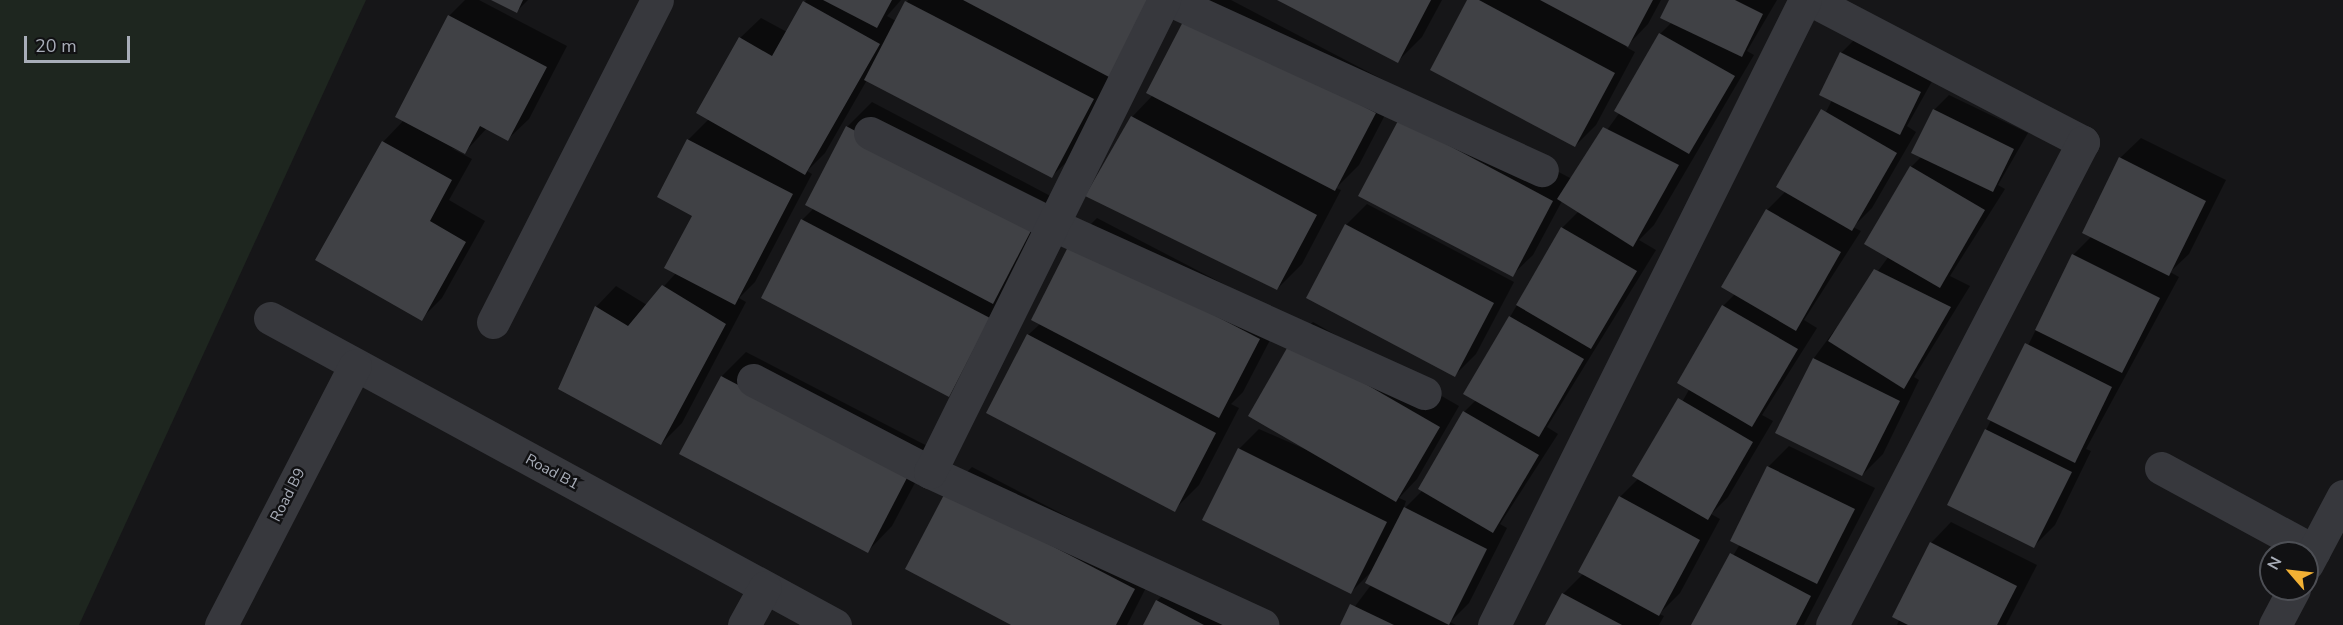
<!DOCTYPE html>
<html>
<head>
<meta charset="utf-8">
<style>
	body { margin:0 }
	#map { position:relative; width:2343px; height:625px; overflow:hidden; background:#161618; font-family:"Nunito Sans",sans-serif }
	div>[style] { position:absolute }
	.green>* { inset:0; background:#1e261f }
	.shadow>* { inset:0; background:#0007 }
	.building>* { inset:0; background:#404145 }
	.minor>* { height:33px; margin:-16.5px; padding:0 16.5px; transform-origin:16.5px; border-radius:16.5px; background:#37383d }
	span { translate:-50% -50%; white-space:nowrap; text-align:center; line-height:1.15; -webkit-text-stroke:5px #111113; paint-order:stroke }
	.street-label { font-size:15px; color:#a8adb8 }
	.north { position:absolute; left:2259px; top:541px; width:60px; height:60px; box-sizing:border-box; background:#111113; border:2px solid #4d4f55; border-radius:50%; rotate:298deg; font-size:16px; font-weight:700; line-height:24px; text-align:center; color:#a8adb8 }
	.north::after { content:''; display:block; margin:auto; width:21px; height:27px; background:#f2b134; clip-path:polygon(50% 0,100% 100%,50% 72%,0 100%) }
	.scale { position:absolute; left:24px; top:36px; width:106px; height:27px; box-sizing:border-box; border:3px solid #a8adb8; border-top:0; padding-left:8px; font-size:18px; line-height:21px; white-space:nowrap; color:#a8adb8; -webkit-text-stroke:4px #111113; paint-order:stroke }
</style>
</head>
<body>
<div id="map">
	<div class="green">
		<i style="clip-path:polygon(0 0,366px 0,79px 625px,0 625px)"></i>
	</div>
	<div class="shadow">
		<i style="clip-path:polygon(465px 0,479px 0,567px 46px,529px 119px,508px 139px,487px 128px,465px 152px,451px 148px,472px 159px,449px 200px,485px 221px,442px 298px,421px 319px,383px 142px,404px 120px,449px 16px)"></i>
		<i style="clip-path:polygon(494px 0,528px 0,517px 11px)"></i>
		<i style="clip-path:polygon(806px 0,901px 0,887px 16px,896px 21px,908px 0,1160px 0,1077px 152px,1052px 176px,867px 80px,825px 153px,807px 171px,812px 174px,755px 282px,739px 298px,746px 302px,682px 423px,661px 444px,596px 307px,616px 286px,647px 305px,676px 273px,694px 215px,688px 140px,709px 119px,740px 38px,761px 18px,787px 32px)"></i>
		<i style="clip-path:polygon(1204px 0,1231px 0,1399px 88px,1359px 165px,1336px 188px,1341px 190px,1302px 264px,1277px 289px,1132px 117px,1153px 95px)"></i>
		<i style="clip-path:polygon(1280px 0,1442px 0,1422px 37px,1398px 61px)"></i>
		<i style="clip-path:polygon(1469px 0,1661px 0,1648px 24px,1626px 47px,1635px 52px,1596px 125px,1575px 146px)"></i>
		<i style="clip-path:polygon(1671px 0,1777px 0,1747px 51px,1754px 55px,1654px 225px,1639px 240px,1656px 250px,1547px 427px,1558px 434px,1500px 524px,1507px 528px,1469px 603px,1450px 622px,1456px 625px,1341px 625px,1371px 585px,1372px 571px,1351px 592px,1239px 449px,1259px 429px,1316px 454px,1292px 342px,1313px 322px,1459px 406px,1417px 479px,1399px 498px,1406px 501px,1403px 510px,1423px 490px,1464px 412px,1476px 400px,1510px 317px,1562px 228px,1579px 211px,1562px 201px,1533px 255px,1512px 275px,1420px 99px,1572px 179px,1620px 112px,1660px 34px,1672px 22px)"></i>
		<i style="clip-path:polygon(1856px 38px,1935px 76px,1907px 126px,1916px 132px,1872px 208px,1853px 227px,1861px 231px,1804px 320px,1817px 328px,1762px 415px,1773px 421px,1728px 497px,1711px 514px,1720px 519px,1680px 593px,1659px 614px,1664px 616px,1659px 625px,1546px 625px,1563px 594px,1584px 573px,1620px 497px,1639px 478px,1690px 388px,1723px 306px,1735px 294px,1767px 210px,1786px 191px,1832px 100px,1841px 53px)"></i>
		<i style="clip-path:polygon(1949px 95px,2028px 133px,1998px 185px,2005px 189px,1950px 276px,1970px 286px,1914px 377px,1919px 380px,1883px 454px,1862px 475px,1777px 432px,1814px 358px,1889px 256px,1911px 167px,1922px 156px,1934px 110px)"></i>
		<i style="clip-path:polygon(872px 102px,1058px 200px,973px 371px,802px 220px,814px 208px,847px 127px)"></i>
		<i style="clip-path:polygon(2141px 138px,2226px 180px,2189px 254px,2170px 272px,2179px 277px,2086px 449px,2091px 451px,2055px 525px,2034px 546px,1986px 430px,2073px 255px,2092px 236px,2120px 158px)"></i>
		<i style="clip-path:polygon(1367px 204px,1514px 282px,1476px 354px,1455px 375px,1346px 225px)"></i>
		<i style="clip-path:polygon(1097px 218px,1283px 315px,1243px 392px,1231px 404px,1239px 408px,1199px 485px,1174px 510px,1028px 335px,1040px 324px,1073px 242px)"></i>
		<i style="clip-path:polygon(746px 352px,933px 449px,892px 526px,868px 551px,722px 376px)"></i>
		<i style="clip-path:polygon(1789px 446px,1875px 488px,1804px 625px,1692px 625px,1740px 544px,1732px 540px,1769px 466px)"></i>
		<i style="clip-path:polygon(972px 467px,1158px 564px,1127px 625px,1015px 625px,947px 492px)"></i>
		<i style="clip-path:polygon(1951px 522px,2037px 565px,2006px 625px,1897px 625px,1931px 543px)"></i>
		<i style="clip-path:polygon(1177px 580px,1264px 625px,1145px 625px,1157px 601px)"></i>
	</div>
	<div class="building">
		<i style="clip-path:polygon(491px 0,523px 0,517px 13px)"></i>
		<i style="clip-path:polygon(823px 0,892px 0,877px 28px)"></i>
		<i style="clip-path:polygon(963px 0,1149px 0,1109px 77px)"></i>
		<i style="clip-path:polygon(1277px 0,1431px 0,1398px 63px)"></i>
		<i style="clip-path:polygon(1467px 0,1479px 0,1615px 73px,1575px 147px,1430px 70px)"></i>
		<i style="clip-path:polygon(1540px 0,1653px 0,1628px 47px)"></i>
		<i style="clip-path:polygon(1669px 0,1735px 0,1763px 14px,1742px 57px,1660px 18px)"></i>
		<i style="clip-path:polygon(803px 1px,880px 44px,805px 175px,696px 113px,739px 37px,772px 56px)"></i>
		<i style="clip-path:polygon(905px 1px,1094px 99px,1052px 178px,864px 80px)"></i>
		<i style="clip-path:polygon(1187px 14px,1376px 113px,1335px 191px,1146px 93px)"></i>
		<i style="clip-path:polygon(448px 15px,547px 67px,508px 141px,480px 126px,465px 154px,395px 117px)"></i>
		<i style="clip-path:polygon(1659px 33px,1735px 76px,1689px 154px,1614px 111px)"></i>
		<i style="clip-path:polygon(1840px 52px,1921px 92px,1900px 135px,1819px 95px)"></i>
		<i style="clip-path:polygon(1821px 109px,1897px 153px,1852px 231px,1776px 187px)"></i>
		<i style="clip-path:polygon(1933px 109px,2014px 149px,1993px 192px,1911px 153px)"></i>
		<i style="clip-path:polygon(1131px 116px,1317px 215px,1277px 290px,1085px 196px)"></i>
		<i style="clip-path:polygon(1399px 119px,1553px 201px,1513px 277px,1358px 196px)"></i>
		<i style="clip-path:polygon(846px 126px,1034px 225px,993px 304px,805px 205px)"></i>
		<i style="clip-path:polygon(1603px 127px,1679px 165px,1633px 247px,1557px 199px)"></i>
		<i style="clip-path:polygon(687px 139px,793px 194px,735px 305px,664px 268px,692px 216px,657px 197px)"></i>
		<i style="clip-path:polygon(382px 141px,452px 180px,430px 221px,466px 242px,422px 321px,315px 260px)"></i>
		<i style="clip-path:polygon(2119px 157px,2206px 201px,2169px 276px,2082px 233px)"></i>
		<i style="clip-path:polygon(1910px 166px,1985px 210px,1940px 288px,1864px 244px)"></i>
		<i style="clip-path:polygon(1766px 209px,1841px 252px,1796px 331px,1721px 287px)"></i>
		<i style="clip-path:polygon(801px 219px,990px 318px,949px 397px,761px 298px)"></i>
		<i style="clip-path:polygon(1345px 224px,1494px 303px,1455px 377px,1306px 298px)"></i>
		<i style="clip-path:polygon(1561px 227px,1637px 271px,1591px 349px,1516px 305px)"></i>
		<i style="clip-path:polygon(1071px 241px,1260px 339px,1219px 418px,1031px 320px)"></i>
		<i style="clip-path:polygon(2072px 254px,2160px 298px,2122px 373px,2035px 330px)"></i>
		<i style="clip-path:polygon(1874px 269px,1951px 307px,1904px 389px,1828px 341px)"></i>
		<i style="clip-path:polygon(662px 285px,726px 324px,661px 445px,558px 389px,595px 306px,628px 326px)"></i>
		<i style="clip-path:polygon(1722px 305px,1798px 349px,1752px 427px,1677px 383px)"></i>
		<i style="clip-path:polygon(1509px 316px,1584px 359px,1539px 437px,1463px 394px)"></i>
		<i style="clip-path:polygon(1027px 334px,1216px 433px,1175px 512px,986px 413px)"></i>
		<i style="clip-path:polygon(1291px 341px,1440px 427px,1396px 502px,1248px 416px)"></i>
		<i style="clip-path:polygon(2025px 343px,2112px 387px,2075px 463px,1987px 419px)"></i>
		<i style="clip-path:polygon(1813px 358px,1900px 401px,1862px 476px,1775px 433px)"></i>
		<i style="clip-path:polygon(721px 376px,909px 474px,868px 553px,679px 454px)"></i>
		<i style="clip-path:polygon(1678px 398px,1753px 442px,1708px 520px,1632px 476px)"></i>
		<i style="clip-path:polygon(1463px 411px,1539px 455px,1493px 533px,1418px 489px)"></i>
		<i style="clip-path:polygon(1985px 429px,2072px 472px,2034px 548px,1947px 505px)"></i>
		<i style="clip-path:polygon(1238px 448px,1387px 522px,1351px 594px,1202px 520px)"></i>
		<i style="clip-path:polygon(1767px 466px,1855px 509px,1817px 584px,1730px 541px)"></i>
		<i style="clip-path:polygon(946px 491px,1135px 589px,1116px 625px,1011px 625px,905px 569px)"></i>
		<i style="clip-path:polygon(1619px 496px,1700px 540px,1659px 616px,1578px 572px)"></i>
		<i style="clip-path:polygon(1404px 507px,1487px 549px,1449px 625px,1365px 583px)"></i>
		<i style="clip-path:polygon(1930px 542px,2017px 586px,1997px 625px,1908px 625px,1892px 617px)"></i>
		<i style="clip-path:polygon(1730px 553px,1811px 596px,1796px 625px,1691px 625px)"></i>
		<i style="clip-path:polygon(1562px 593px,1622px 625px,1545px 625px)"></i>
		<i style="clip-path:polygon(1156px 600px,1204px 625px,1143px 625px)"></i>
		<i style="clip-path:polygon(1350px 604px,1394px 625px,1340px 625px)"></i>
	</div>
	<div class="minor">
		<i style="left:1170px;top:0;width:409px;rotate:24.6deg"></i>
		<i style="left:1811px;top:0;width:307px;rotate:27.6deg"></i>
		<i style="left:2083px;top:142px;width:544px;rotate:117.46deg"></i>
		<i style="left:870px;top:133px;width:206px;rotate:26.6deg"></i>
		<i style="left:1054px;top:225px;width:407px;rotate:24.4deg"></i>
		<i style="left:270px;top:318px;width:643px;rotate:28.52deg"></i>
		<i style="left:493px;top:322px;width:361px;rotate:-63deg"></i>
		<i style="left:753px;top:380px;width:199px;rotate:27.5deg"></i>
		<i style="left:930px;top:472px;width:366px;rotate:24.7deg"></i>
		<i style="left:2161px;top:468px;width:174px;rotate:28.5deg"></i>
		<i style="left:930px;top:472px;width:527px;rotate:-63.63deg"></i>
		<i style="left:2307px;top:564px;width:77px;rotate:-62.1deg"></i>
		<i style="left:221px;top:625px;width:292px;rotate:-62.7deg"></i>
		<i style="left:744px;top:625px;width:43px;rotate:-61.1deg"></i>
		<i style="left:1494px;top:625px;width:698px;rotate:-63.55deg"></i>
		<i style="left:2275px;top:625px;width:41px;rotate:-62.2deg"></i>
	</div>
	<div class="street-label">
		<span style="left:552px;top:472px;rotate:28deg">Road B1</span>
		<span style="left:288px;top:495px;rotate:-63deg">Road B9</span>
	</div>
	<div class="north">N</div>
	<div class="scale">20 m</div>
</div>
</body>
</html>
